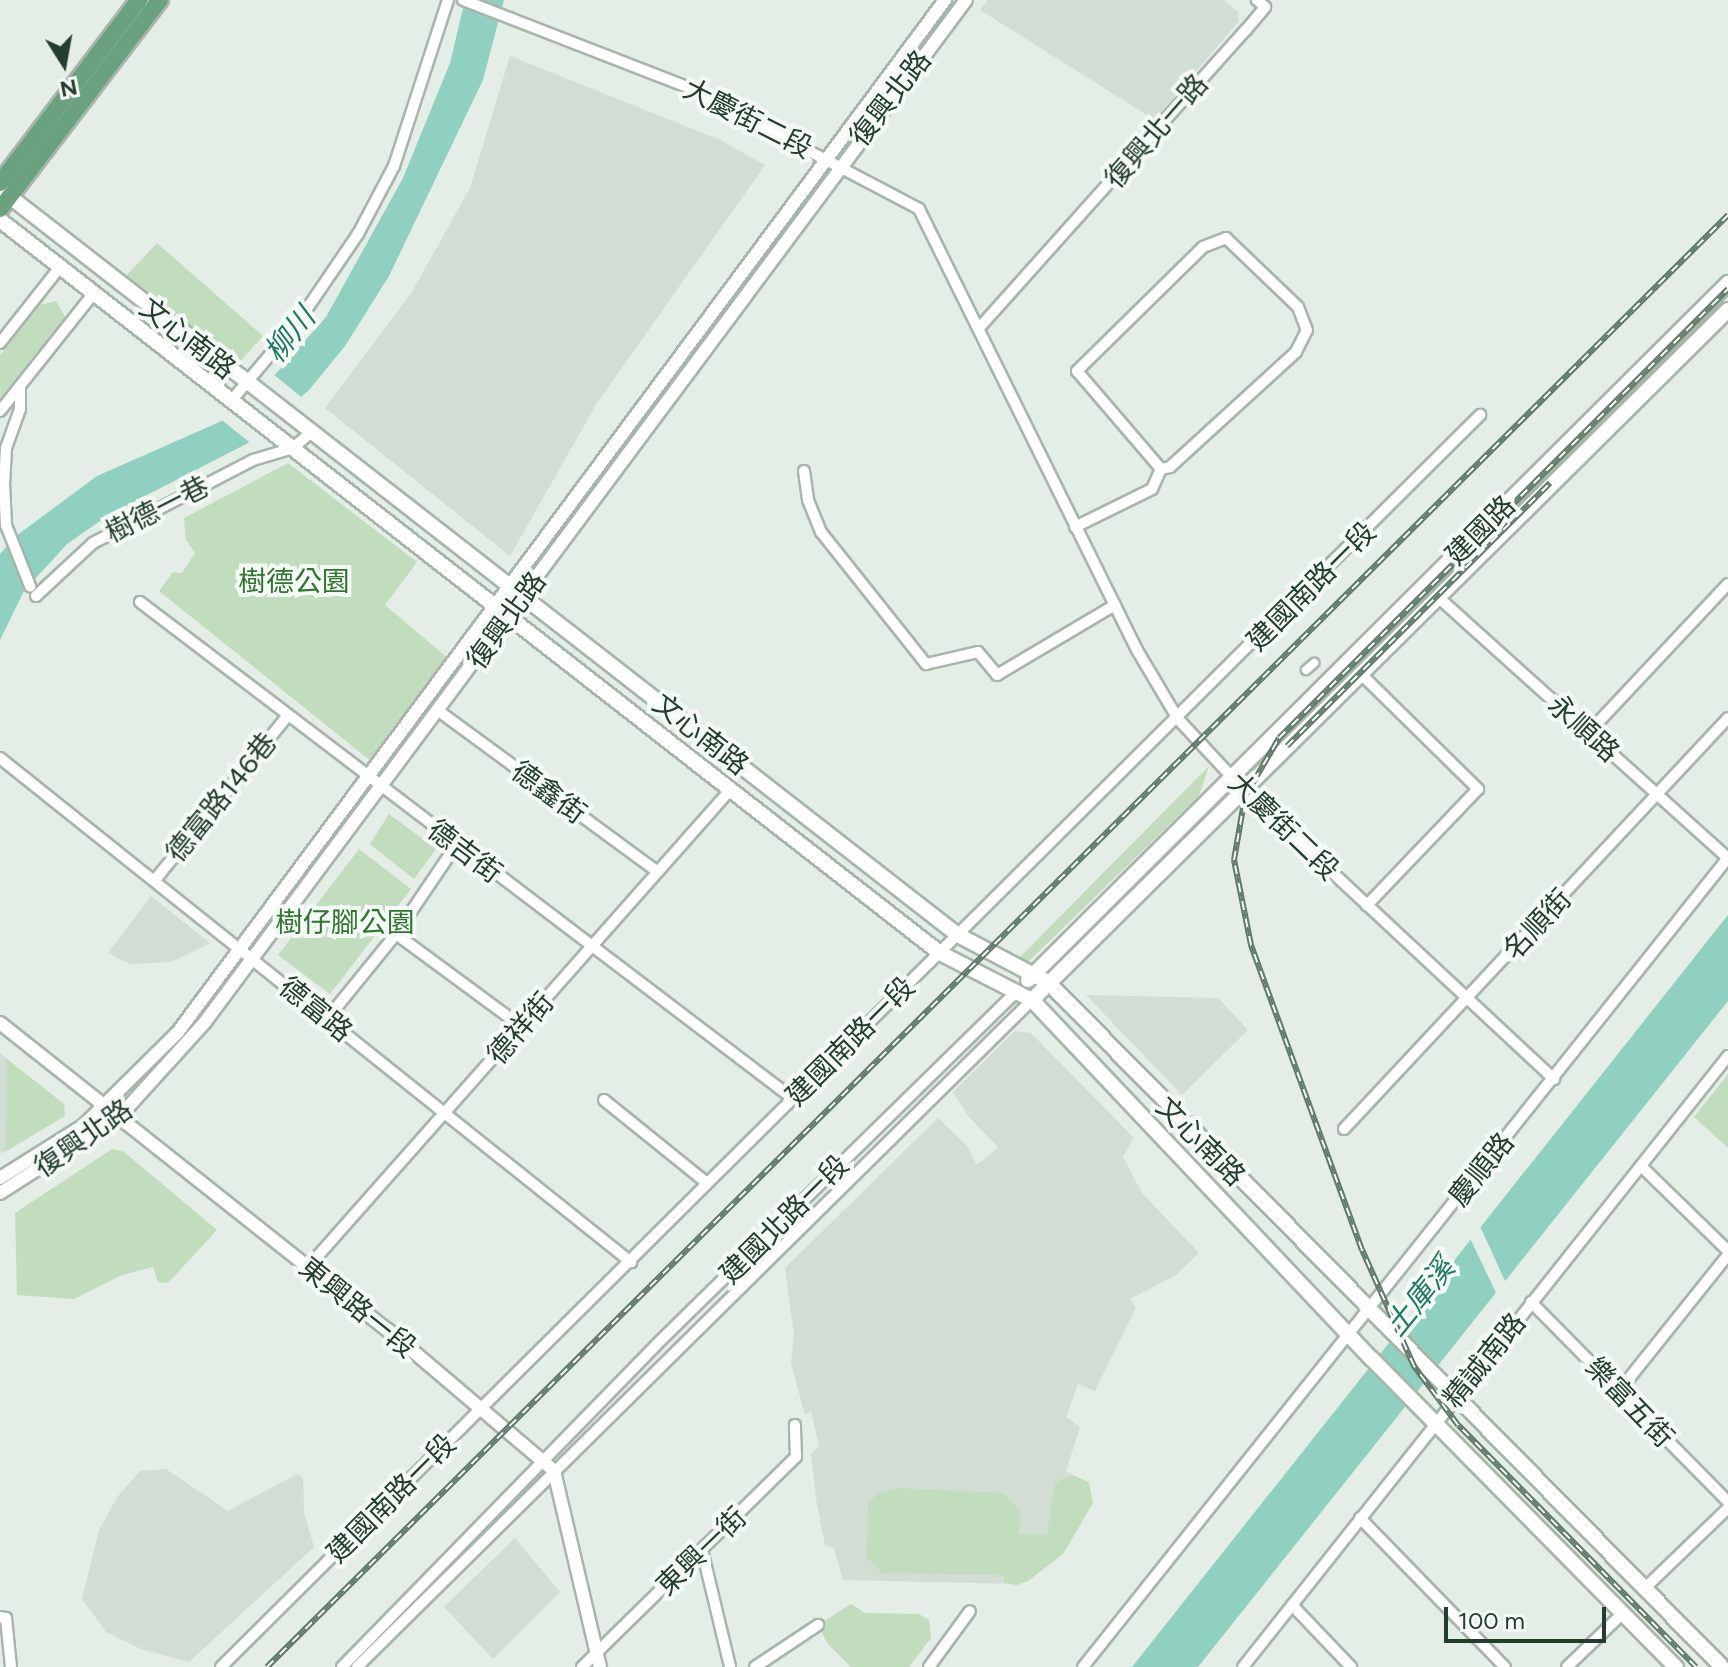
<!DOCTYPE html>
<html>
<head>
<meta charset="utf-8">
<style>
	body { margin:0 }
	#map { position:relative; width:1728px; height:1667px; overflow:hidden; background:#e4ede6; font-family:Figtree,"Noto Sans TC",sans-serif }
	div>[style] { position:absolute }
	.built>* { inset:0; background:#d2ddd4 }
	.green>* { inset:0; background:#c2ddbe }
	.water>* { inset:0; background:#8fd0c0 }
	.pier>* { inset:0; background:#e4ede6 }
	.roads { filter:drop-shadow(2px 0 #a7b5ab) drop-shadow(-2px 0 #a7b5ab) drop-shadow(0 2px #a7b5ab) drop-shadow(0 -2px #a7b5ab) }
	.pedestrian>* { height:8px; margin:-4px; padding:0 4px; transform-origin:4px; border-radius:4px; background:#fff }
	.minor>* { height:10px; margin:-5px; padding:0 5px; transform-origin:5px; border-radius:5px; background:#fff }
	.tertiary>* { height:12px; margin:-6px; padding:0 6px; transform-origin:6px; border-radius:6px; background:#fff }
	.secondary>* { height:14px; margin:-7px; padding:0 7px; transform-origin:7px; border-radius:7px; background:#fff }
	.primary>* { height:16px; margin:-8px; padding:0 8px; transform-origin:8px; border-radius:8px; background:#6aa17e }
	.rail>* { height:6px; margin-top:-3px; transform-origin:0; background:repeating-linear-gradient(90deg,#f5f9f5 0 9px,#5f7968 0 18px); box-sizing:border-box; border-block:2px solid #5f7968 }
	span { translate:-50% -50%; white-space:nowrap; text-align:center; line-height:1.15; -webkit-text-stroke:8px #f5f9f5; paint-order:stroke }
	.street-label { font-size:28px; color:#243e2d }
	.park-label { font-size:28px; color:#30742f }
	.water-label { font-size:30px; color:#207865; font-style:italic }
	.north { position:absolute; left:24px; top:24px; width:80px; height:80px; -webkit-text-stroke:6px #f5f9f5; paint-order:stroke; rotate:169deg; font-size:22px; font-weight:700; line-height:32px; text-align:center; color:#243e2d }
	.north::after { content:''; display:block; margin:auto; width:28px; height:36px; background:#243e2d; clip-path:polygon(50% 0,100% 100%,50% 72%,0 100%) }
	.scale { position:absolute; left:1444px; top:1607px; width:162px; height:36px; box-sizing:border-box; border:4px solid #243e2d; border-top:0; padding-left:10px; font-size:24px; line-height:28px; white-space:nowrap; color:#243e2d; -webkit-text-stroke:6px #f5f9f5; paint-order:stroke }
</style>
</head>
<body>
<div id="map">
	<div class="built">
		<i style="clip-path:polygon(988px 0,1224px 0,1238px 12px,1239px 21px,1155px 120px,980px 10px)"></i>
		<i style="clip-path:polygon(510px 56px,720px 140px,765px 165px,597px 403px,510px 556px,325px 408px,412px 292px,470px 188px)"></i>
		<i style="clip-path:polygon(151px 896px,210px 943px,171px 962px,130px 964px,108px 953px)"></i>
		<i style="clip-path:polygon(1086px 995px,1218px 998px,1248px 1030px,1182px 1095px)"></i>
		<i style="clip-path:polygon(1015px 1031px,1031px 1033px,1134px 1138px,1123px 1157px,1142px 1193px,1199px 1253px,1176px 1275px,1130px 1299px,1136px 1307px,1095px 1391px,1078px 1384px,1066px 1417px,1080px 1427px,1066px 1471px,1082px 1480px,1044px 1564px,1020px 1584px,843px 1580px,834px 1548px,825px 1545px,817px 1505px,811px 1454px,819px 1446px,811px 1411px,805px 1415px,791px 1363px,794px 1334px,785px 1268px,938px 1118px,967px 1146px,977px 1165px,998px 1147px,969px 1117px,953px 1092px)"></i>
		<i style="clip-path:polygon(0 1053px,6px 1058px,5px 1152px,0 1153px)"></i>
		<i style="clip-path:polygon(166px 1469px,228px 1511px,297px 1474px,303px 1478px,304px 1513px,314px 1547px,189px 1662px,141px 1649px,106px 1632px,82px 1599px,99px 1530px,118px 1496px,140px 1471px)"></i>
		<i style="clip-path:polygon(515px 1538px,560px 1592px,493px 1659px,444px 1607px)"></i>
	</div>
	<div class="green">
		<i style="clip-path:polygon(157px 243px,263px 336px,237px 365px,125px 277px)"></i>
		<i style="clip-path:polygon(56px 301px,65px 317px,0 398px,0 355px,40px 305px)"></i>
		<i style="clip-path:polygon(288px 463px,417px 562px,385px 605px,449px 659px,372px 762px,159px 591px,173px 572px,182px 573px,195px 553px,186px 540px,184px 518px)"></i>
		<i style="clip-path:polygon(1209px 766px,1199px 796px,1029px 961px,1019px 958px)"></i>
		<i style="clip-path:polygon(389px 814px,436px 849px,414px 879px,370px 844px)"></i>
		<i style="clip-path:polygon(359px 849px,411px 889px,330px 994px,278px 955px)"></i>
		<i style="clip-path:polygon(6px 1058px,64px 1104px,65px 1116px,5px 1152px)"></i>
		<i style="clip-path:polygon(1728px 1074px,1728px 1148px,1694px 1117px)"></i>
		<i style="clip-path:polygon(112px 1149px,123px 1151px,217px 1230px,168px 1283px,158px 1282px,153px 1267px,122px 1275px,74px 1299px,17px 1295px,15px 1213px)"></i>
		<i style="clip-path:polygon(1072px 1475px,1089px 1482px,1093px 1503px,1063px 1554px,1028px 1581px,1017px 1585px,1004px 1583px,1004px 1575px,882px 1573px,867px 1558px,868px 1505px,877px 1493px,899px 1488px,1004px 1493px,1020px 1510px,1019px 1534px,1047px 1534px,1055px 1483px)"></i>
		<i style="clip-path:polygon(851px 1604px,865px 1613px,919px 1614px,929px 1620px,931px 1638px,909px 1667px,851px 1667px,827px 1643px,818px 1625px)"></i>
	</div>
	<div class="water">
		<i style="clip-path:polygon(465px 0,504px 0,483px 80px,389px 276px,345px 346px,309px 390px,248px 443px,110px 514px,67px 544px,24px 591px,0 640px,0 554px,16px 536px,97px 476px,242px 412px,326px 317px,403px 178px,450px 63px)"></i>
		<i style="clip-path:polygon(1728px 915px,1728px 1001px,1198px 1667px,1132px 1667px)"></i>
	</div>
	<div class="pier">
		<i style="clip-path:polygon(273px 374px,305px 400px,253px 445px,218px 417px,239px 409px)"></i>
		<i style="clip-path:polygon(1479px 1224px,1506px 1283px,1497px 1295px,1469px 1236px)"></i>
	</div>
	<div class="roads">
		<div class="pedestrian">
			<i style="left:1306px;top:670px;width:11px;rotate:-41deg"></i>
		</div>
		<div class="minor">
			<i style="left:463px;top:0;width:240px;rotate:21.2deg"></i>
			<i style="left:687px;top:87px;width:262px;rotate:27.7deg"></i>
			<i style="left:919px;top:209px;width:492px;rotate:63.7deg"></i>
			<i style="left:1137px;top:650px;width:80px;rotate:59.3deg"></i>
			<i style="left:1178px;top:719px;width:97px;rotate:47.1deg"></i>
			<i style="left:1244px;top:790px;width:424px;rotate:43deg"></i>
			<i style="left:980px;top:327px;width:399px;rotate:-48.2deg"></i>
			<i style="left:1246px;top:30px;width:30px;rotate:-50deg"></i>
			<i style="left:1265px;top:7px;width:11px;rotate:-139deg"></i>
			<i style="left:0;top:343px;width:97px;rotate:-51.7deg"></i>
			<i style="left:20px;top:386px;width:23px;rotate:90deg"></i>
			<i style="left:20px;top:409px;width:41px;rotate:109.7deg"></i>
			<i style="left:6px;top:448px;width:35px;rotate:93deg"></i>
			<i style="left:4px;top:483px;width:42px;rotate:87.3deg"></i>
			<i style="left:6px;top:525px;width:66px;rotate:68.5deg"></i>
			<i style="left:232px;top:400px;width:106px;rotate:-50deg"></i>
			<i style="left:300px;top:319px;width:103px;rotate:-55.7deg"></i>
			<i style="left:358px;top:234px;width:77px;rotate:-62.1deg"></i>
			<i style="left:394px;top:166px;width:175px;rotate:-72deg"></i>
			<i style="left:0;top:411px;width:151px;rotate:-51.5deg"></i>
			<i style="left:804px;top:471px;width:29px;rotate:82deg"></i>
			<i style="left:808px;top:500px;width:35px;rotate:68deg"></i>
			<i style="left:821px;top:532px;width:169px;rotate:51.5deg"></i>
			<i style="left:926px;top:664px;width:53px;rotate:-13deg"></i>
			<i style="left:978px;top:652px;width:30px;rotate:50deg"></i>
			<i style="left:997px;top:675px;width:137px;rotate:-30.7deg"></i>
			<i style="left:1075px;top:527px;width:86px;rotate:-26.3deg"></i>
			<i style="left:1152px;top:489px;width:22px;rotate:-66deg"></i>
			<i style="left:1161px;top:469px;width:129px;rotate:-130.6deg"></i>
			<i style="left:1077px;top:371px;width:177px;rotate:-44.5deg"></i>
			<i style="left:1203px;top:247px;width:25px;rotate:-21deg"></i>
			<i style="left:1226px;top:238px;width:100px;rotate:43.8deg"></i>
			<i style="left:1298px;top:307px;width:25px;rotate:69deg"></i>
			<i style="left:1307px;top:330px;width:25px;rotate:117deg"></i>
			<i style="left:1296px;top:352px;width:171px;rotate:137.6deg"></i>
			<i style="left:1170px;top:467px;width:9px;rotate:167deg"></i>
			<i style="left:36px;top:596px;width:78px;rotate:-42.9deg"></i>
			<i style="left:93px;top:543px;width:180px;rotate:-27.4deg"></i>
			<i style="left:253px;top:460px;width:42px;rotate:-16.7deg"></i>
			<i style="left:293px;top:448px;width:21px;rotate:-41deg"></i>
			<i style="left:1439px;top:598px;width:389px;rotate:42deg"></i>
			<i style="left:140px;top:602px;width:819px;rotate:37.26deg"></i>
			<i style="left:1362px;top:675px;width:163px;rotate:44.5deg"></i>
			<i style="left:1478px;top:789px;width:161px;rotate:133.7deg"></i>
			<i style="left:440px;top:712px;width:270px;rotate:36.3deg"></i>
			<i style="left:1589px;top:732px;width:203px;rotate:-46.8deg"></i>
			<i style="left:0;top:758px;width:808px;rotate:38.62deg"></i>
			<i style="left:155px;top:880px;width:212px;rotate:-51.1deg"></i>
			<i style="left:396px;top:934px;width:155px;rotate:36.4deg"></i>
			<i style="left:327px;top:1019px;width:109px;rotate:-50.9deg"></i>
			<i style="left:396px;top:934px;width:109px;rotate:-55.9deg"></i>
			<i style="left:604px;top:1100px;width:132px;rotate:38.9deg"></i>
			<i style="left:1344px;top:1129px;width:562px;rotate:-46.95deg"></i>
			<i style="left:1641px;top:1166px;width:122px;rotate:44.3deg"></i>
			<i style="left:308px;top:1267px;width:638px;rotate:-48.49deg"></i>
			<i style="left:1531px;top:1302px;width:281px;rotate:45.4deg"></i>
			<i style="left:1619px;top:1391px;width:174px;rotate:-51.3deg"></i>
			<i style="left:1360px;top:1518px;width:208px;rotate:45.8deg"></i>
			<i style="left:702px;top:1550px;width:120px;rotate:76.5deg"></i>
			<i style="left:1645px;top:1588px;width:115px;rotate:-43.9deg"></i>
			<i style="left:1292px;top:1605px;width:86px;rotate:46.4deg"></i>
			<i style="left:0;top:1617px;width:6px;rotate:9deg"></i>
			<i style="left:6px;top:1618px;width:49px;rotate:84.2deg"></i>
			<i style="left:221px;top:1667px;width:1776px;rotate:-44.84deg"></i>
			<i style="left:342px;top:1667px;width:451px;rotate:-45.7deg"></i>
			<i style="left:657px;top:1344px;width:503px;rotate:-44.44deg"></i>
			<i style="left:357px;top:1667px;width:949px;rotate:-44.66deg"></i>
			<i style="left:582px;top:1667px;width:300px;rotate:-44.5deg"></i>
			<i style="left:796px;top:1457px;width:32px;rotate:-92deg"></i>
			<i style="left:755px;top:1667px;width:76px;rotate:-33.7deg"></i>
			<i style="left:929px;top:1667px;width:69px;rotate:-53.8deg"></i>
			<i style="left:1083px;top:1667px;width:1035px;rotate:-51.44deg"></i>
			<i style="left:1243px;top:1667px;width:780px;rotate:-51.56deg"></i>
			<i style="left:1567px;top:1667px;width:78px;rotate:-44deg"></i>
		</div>
		<div class="tertiary">
			<i style="left:0;top:1023px;width:495px;rotate:38.4deg"></i>
			<i style="left:388px;top:1330px;width:218px;rotate:40.3deg"></i>
			<i style="left:554px;top:1471px;width:201px;rotate:76.8deg"></i>
			<i style="left:0;top:1178px;width:98px;rotate:-32.1deg"></i>
			<i style="left:83px;top:1126px;width:134px;rotate:-44.7deg"></i>
			<i style="left:178px;top:1032px;width:1286px;rotate:-53.38deg"></i>
			<i style="left:0;top:1193px;width:141px;rotate:-32.6deg"></i>
			<i style="left:119px;top:1117px;width:128px;rotate:-47.8deg"></i>
			<i style="left:205px;top:1022px;width:1274px;rotate:-53.33deg"></i>
		</div>
		<div class="secondary">
			<i style="left:0;top:189px;width:1214px;rotate:37.91deg"></i>
			<i style="left:958px;top:935px;width:103px;rotate:27.8deg"></i>
			<i style="left:1049px;top:983px;width:960px;rotate:45.46deg"></i>
			<i style="left:0;top:220px;width:1192px;rotate:37.95deg"></i>
			<i style="left:940px;top:953px;width:103px;rotate:27.1deg"></i>
			<i style="left:1032px;top:1000px;width:494px;rotate:46.6deg"></i>
			<i style="left:1372px;top:1359px;width:433px;rotate:45.4deg"></i>
			<i style="left:1028px;top:980px;width:988px;rotate:-44.88deg"></i>
			<i style="left:1032px;top:1000px;width:980px;rotate:-44.75deg"></i>
		</div>
		<div class="primary">
			<i style="left:0;top:183px;width:230px;rotate:-52.8deg"></i>
			<i style="left:0;top:209px;width:263px;rotate:-52.6deg"></i>
		</div>
	</div>
	<div class="rail">
		<i style="left:1287px;top:746px;width:372px;rotate:-45deg"></i>
		<i style="left:267px;top:1667px;width:2060px;rotate:-44.82deg"></i>
		<i style="left:1696px;top:1667px;width:339px;rotate:-134.5deg"></i>
		<i style="left:1458px;top:1425px;width:74px;rotate:-126.7deg"></i>
		<i style="left:1414px;top:1366px;width:127px;rotate:-114.1deg"></i>
		<i style="left:1362px;top:1250px;width:325px;rotate:-110deg"></i>
		<i style="left:1251px;top:945px;width:87px;rotate:-101.3deg"></i>
		<i style="left:1234px;top:860px;width:65px;rotate:-80.2deg"></i>
		<i style="left:1245px;top:796px;width:67px;rotate:-59.6deg"></i>
		<i style="left:1279px;top:738px;width:635px;rotate:-45deg"></i>
	</div>
	<div class="street-label">
		<span style="left:890px;top:98px;rotate:-52deg">復興北路</span>
		<span style="left:748px;top:118px;rotate:27deg">大慶街二段</span>
		<span style="left:1156px;top:131px;rotate:-49deg">復興北一路</span>
		<span style="left:188px;top:338px;rotate:38deg">文心南路</span>
		<span style="left:157px;top:509px;rotate:-27deg">樹德一巷</span>
		<span style="left:1480px;top:530px;rotate:-45deg">建國路</span>
		<span style="left:1311px;top:586px;rotate:-45deg">建國南路一段</span>
		<span style="left:506px;top:620px;rotate:-54deg">復興北路</span>
		<span style="left:1584px;top:728px;rotate:42deg">永順路</span>
		<span style="left:701px;top:734px;rotate:38deg">文心南路</span>
		<span style="left:549px;top:792px;rotate:36deg">德鑫街</span>
		<span style="left:221px;top:797px;rotate:-51deg">德富路146巷</span>
		<span style="left:1284px;top:826px;rotate:44deg">大慶街二段</span>
		<span style="left:465px;top:851px;rotate:37deg">德吉街</span>
		<span style="left:1537px;top:924px;rotate:-47deg">名順街</span>
		<span style="left:316px;top:1009px;rotate:39deg">德富路</span>
		<span style="left:520px;top:1028px;rotate:-49deg">德祥街</span>
		<span style="left:850px;top:1041px;rotate:-45deg">建國南路一段</span>
		<span style="left:83px;top:1138px;rotate:-35deg">復興北路</span>
		<span style="left:1201px;top:1141px;rotate:45deg">文心南路</span>
		<span style="left:1481px;top:1169px;rotate:-51deg">慶順路</span>
		<span style="left:784px;top:1219px;rotate:-45deg">建國北路一段</span>
		<span style="left:358px;top:1307px;rotate:39deg">東興路一段</span>
		<span style="left:1484px;top:1360px;rotate:-51deg">精誠南路</span>
		<span style="left:1630px;top:1402px;rotate:46deg">樂富五街</span>
		<span style="left:391px;top:1498px;rotate:-45deg">建國南路一段</span>
		<span style="left:701px;top:1551px;rotate:-44deg">東興一街</span>
	</div>
	<div class="park-label">
		<span style="left:294px;top:581px">樹德公園</span>
		<span style="left:345px;top:922px">樹仔腳公園</span>
	</div>
	<div class="water-label">
		<span style="left:290px;top:335px;rotate:-51deg">柳川</span>
		<span style="left:1420px;top:1297px;rotate:-51deg">土庫溪</span>
	</div>
	<div class="north">N</div>
	<div class="scale">100 m</div>
</div>
</body>
</html>
